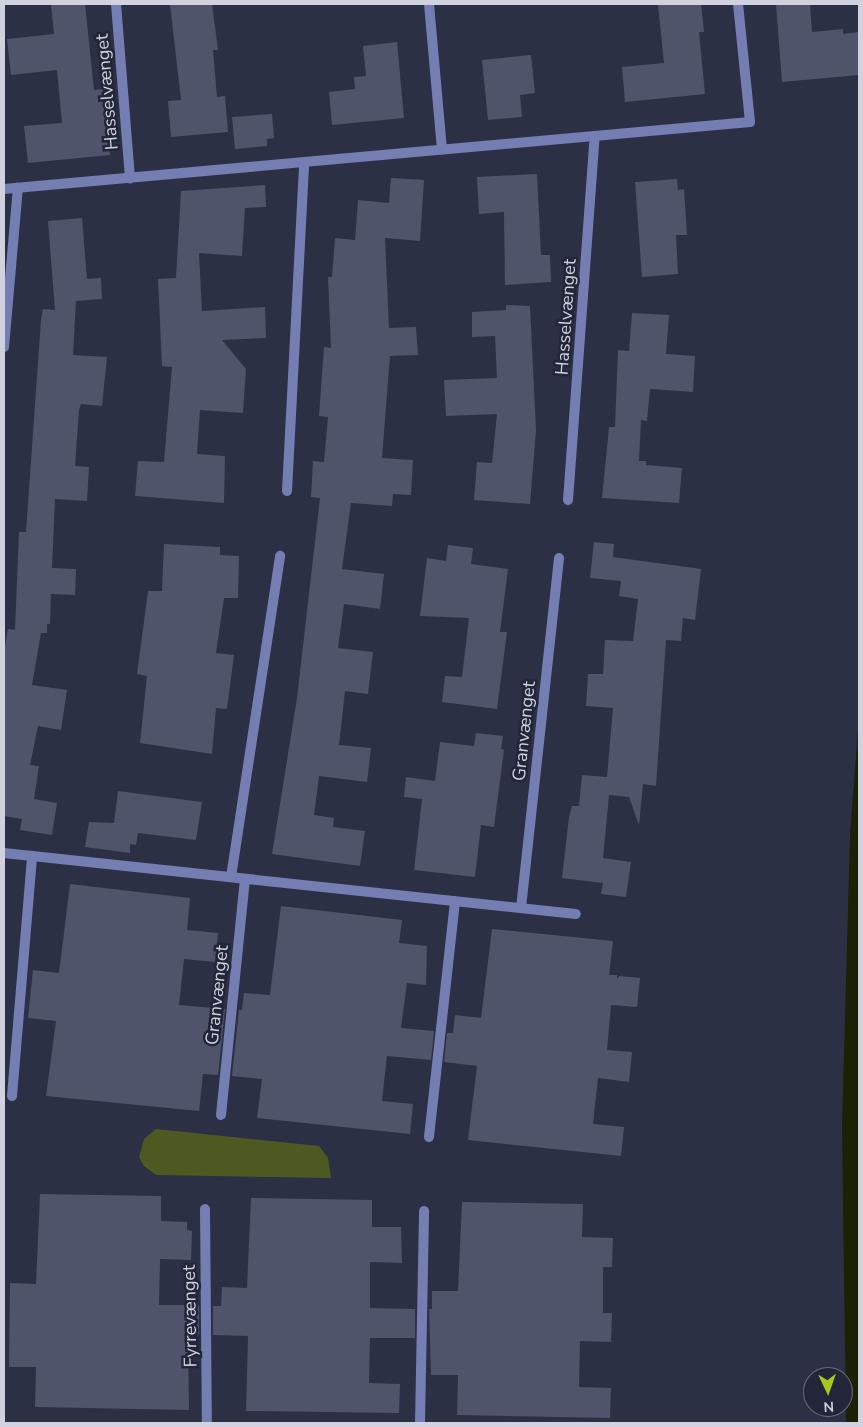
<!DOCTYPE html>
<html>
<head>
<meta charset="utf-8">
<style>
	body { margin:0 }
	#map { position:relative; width:863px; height:1427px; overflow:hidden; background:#2c3044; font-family:"Nunito Sans",sans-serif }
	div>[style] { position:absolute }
	.green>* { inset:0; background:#4c5a21 }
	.water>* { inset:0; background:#1b2105 }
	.building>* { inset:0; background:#4f546a }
	.street>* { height:10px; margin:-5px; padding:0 5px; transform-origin:5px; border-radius:5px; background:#747eb3 }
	span { translate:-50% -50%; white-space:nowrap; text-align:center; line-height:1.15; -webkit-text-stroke:5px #232639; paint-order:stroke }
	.street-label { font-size:18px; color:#d0d3df }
	.frame { position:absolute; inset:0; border:5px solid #d0d3df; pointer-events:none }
	.north { position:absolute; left:803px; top:1367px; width:50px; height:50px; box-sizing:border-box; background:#232639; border:1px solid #686b7b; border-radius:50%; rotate:177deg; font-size:14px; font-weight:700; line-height:20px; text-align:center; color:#d0d3df }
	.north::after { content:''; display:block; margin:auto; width:18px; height:22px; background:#a7c820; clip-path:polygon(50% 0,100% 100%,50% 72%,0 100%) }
</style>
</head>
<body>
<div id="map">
	<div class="green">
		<i style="clip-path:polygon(156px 1129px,319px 1146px,328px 1158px,331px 1178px,156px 1175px,144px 1166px,139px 1157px,144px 1139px)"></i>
	</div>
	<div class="water">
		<i style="clip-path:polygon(859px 717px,859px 1423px,846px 1423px,842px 1127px,850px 835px)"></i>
	</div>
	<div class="building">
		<i style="clip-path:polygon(51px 4px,85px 4px,94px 90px,103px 89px,110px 155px,28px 163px,24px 126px,62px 123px,57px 70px,11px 75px,7px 39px,54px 34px)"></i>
		<i style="clip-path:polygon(170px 4px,212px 4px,218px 50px,213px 50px,217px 97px,225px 96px,228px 132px,171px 137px,168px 101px,181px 100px)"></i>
		<i style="clip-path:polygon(701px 4px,704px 32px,699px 32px,705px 94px,625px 102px,622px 67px,664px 63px,658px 5px)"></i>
		<i style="clip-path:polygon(776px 4px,810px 4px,812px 32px,843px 29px,843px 34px,859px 32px,859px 75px,782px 82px)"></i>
		<i style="clip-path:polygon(397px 42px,404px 118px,332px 125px,329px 92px,355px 89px,354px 77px,366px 76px,363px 46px)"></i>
		<i style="clip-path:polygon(531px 55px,535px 93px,520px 95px,522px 117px,488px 120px,482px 60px)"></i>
		<i style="clip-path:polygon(272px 114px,274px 138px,267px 139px,267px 146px,235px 149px,232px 117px)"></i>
		<i style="clip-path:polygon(537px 174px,541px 255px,550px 255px,551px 282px,505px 285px,504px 212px,479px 214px,477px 177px)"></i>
		<i style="clip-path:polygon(391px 178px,424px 180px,420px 241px,385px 238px,389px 328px,416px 327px,418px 355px,390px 356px,382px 458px,413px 460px,411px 495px,393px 494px,392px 506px,351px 503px,342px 569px,384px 574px,380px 609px,344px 604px,338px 648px,373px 652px,368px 694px,345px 691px,339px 745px,371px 748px,367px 782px,319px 776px,314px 815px,334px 818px,333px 827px,365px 831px,360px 866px,272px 854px,297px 698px,320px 498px,311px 497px,313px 461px,324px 462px,328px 417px,319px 416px,324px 347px,331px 348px,328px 277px,332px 277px,335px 238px,355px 240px,358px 200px,389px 203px)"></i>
		<i style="clip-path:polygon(677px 179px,678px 190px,684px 189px,687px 235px,676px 235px,678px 274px,642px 277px,635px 182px)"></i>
		<i style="clip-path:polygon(265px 185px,266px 207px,245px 208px,242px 256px,199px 253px,202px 311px,265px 307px,266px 338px,222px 340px,246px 369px,243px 413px,200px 410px,197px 454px,225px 456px,224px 503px,135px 496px,138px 461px,164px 462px,172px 367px,162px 366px,158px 279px,176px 278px,181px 191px)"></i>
		<i style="clip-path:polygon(82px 218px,87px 279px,101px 278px,102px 299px,76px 301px,73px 355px,107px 357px,102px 406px,81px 404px,79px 410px,75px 466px,89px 467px,87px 501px,55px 499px,52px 568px,76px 569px,75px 595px,51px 594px,50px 624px,47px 624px,47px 633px,41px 633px,32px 685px,67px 690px,61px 730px,38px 726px,30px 765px,39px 766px,34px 799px,57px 803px,52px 835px,20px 830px,22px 819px,4px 816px,4px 651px,8px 629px,15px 630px,19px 532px,26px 532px,41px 320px,43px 309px,55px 310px,48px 221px)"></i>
		<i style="clip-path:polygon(506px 305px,530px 306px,536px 430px,530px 504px,474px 500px,477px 462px,492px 463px,497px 414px,446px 416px,444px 380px,497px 378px,495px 336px,472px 337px,472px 312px,506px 310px)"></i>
		<i style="clip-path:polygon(632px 313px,669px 315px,666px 354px,695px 356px,693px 392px,650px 389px,647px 421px,641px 420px,639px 461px,646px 461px,646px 465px,682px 468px,679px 503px,602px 498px,609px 427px,615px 427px,618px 350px,629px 351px)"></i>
		<i style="clip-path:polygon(594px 542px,614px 544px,613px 557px,701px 569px,695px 620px,683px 618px,681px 641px,666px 640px,656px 786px,643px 784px,639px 825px,629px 797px,609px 795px,603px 858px,631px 862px,626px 897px,601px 894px,603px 883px,562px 878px,569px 817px,572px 806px,579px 806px,582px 775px,607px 777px,613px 708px,586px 706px,588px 674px,603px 674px,605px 640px,633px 641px,638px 599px,619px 596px,621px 581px,590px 578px)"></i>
		<i style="clip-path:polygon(164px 544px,220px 547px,220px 555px,239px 556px,238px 598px,224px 598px,216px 653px,234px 655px,227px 709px,216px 708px,212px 754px,140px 743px,147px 676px,137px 674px,148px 591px,162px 591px)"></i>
		<i style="clip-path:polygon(448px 545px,473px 548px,471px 564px,508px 569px,500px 632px,507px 632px,497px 709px,442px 702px,445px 676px,462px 677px,469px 618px,420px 616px,427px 558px,446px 561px)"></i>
		<i style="clip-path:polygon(476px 733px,503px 736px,501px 749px,504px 750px,494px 827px,481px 825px,475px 877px,414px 870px,422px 799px,404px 797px,406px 777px,435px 781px,440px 742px,474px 746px)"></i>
		<i style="clip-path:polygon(118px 791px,202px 802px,196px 840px,138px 833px,136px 845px,130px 844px,130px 853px,85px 847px,89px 822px,114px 823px)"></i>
		<i style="clip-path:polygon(70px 884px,190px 898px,187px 930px,218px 933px,215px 962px,184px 959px,179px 1005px,225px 1009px,218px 1075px,203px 1074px,199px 1111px,46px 1096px,56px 1021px,28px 1018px,33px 970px,59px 973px)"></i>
		<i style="clip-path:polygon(281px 906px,402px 920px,399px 943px,427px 946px,426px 985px,407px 983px,401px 1028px,434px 1031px,431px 1060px,387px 1056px,382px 1101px,413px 1104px,410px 1134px,257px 1118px,262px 1079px,232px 1076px,239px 1010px,242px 1010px,244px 993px,270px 995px)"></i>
		<i style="clip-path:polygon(492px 929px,613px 941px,609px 975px,617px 975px,617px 979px,619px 976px,640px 978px,637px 1007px,611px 1005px,607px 1050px,632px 1052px,629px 1082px,598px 1078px,593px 1124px,624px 1127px,621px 1156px,468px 1140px,477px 1066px,444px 1062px,447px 1033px,453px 1033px,455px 1015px,481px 1018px)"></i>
		<i style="clip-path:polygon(40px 1194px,161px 1196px,161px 1221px,187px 1222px,187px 1230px,192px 1231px,191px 1260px,160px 1259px,159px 1305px,199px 1305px,199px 1334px,188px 1335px,189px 1410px,35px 1407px,36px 1367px,9px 1367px,10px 1283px,36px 1284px)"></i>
		<i style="clip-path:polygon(251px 1198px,372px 1200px,372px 1227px,401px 1227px,402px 1263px,370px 1262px,370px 1308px,415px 1309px,415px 1338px,370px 1338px,369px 1383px,400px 1384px,399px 1413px,246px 1411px,248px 1336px,213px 1335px,213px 1306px,221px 1306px,222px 1287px,247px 1288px)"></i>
		<i style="clip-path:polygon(462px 1202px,583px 1204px,582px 1237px,613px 1238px,612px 1267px,603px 1267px,603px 1313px,612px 1313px,611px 1342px,580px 1341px,579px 1387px,611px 1388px,610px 1418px,457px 1415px,458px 1375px,431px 1375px,429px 1309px,432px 1309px,432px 1291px,458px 1291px)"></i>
	</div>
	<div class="street">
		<i style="left:116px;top:4px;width:175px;rotate:85.4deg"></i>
		<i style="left:429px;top:4px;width:146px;rotate:84.9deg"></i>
		<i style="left:4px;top:189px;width:749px;rotate:-5.13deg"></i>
		<i style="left:750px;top:122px;width:119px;rotate:-95.8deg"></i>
		<i style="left:4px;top:347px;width:160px;rotate:-85deg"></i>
		<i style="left:287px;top:491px;width:329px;rotate:-87deg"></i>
		<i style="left:568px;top:500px;width:365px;rotate:-85.8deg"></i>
		<i style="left:4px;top:853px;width:575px;rotate:6.09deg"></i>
		<i style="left:231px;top:877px;width:325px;rotate:-81.3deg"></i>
		<i style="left:521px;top:908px;width:352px;rotate:-83.8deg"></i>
		<i style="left:12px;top:1096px;width:241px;rotate:-85.2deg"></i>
		<i style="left:221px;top:1115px;width:237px;rotate:-84.2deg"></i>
		<i style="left:429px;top:1137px;width:237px;rotate:-83.7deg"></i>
		<i style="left:205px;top:1209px;width:214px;rotate:89.5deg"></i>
		<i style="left:420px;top:1423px;width:212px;rotate:-88.9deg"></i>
	</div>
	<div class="street-label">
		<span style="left:107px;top:92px;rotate:-95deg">Hasselvænget</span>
		<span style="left:566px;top:317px;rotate:-86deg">Hasselvænget</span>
		<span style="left:524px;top:731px;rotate:-84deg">Granvænget</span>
		<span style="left:217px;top:995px;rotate:-84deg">Granvænget</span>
		<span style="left:190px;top:1316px;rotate:-91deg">Fyrrevænget</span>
	</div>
	<div class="frame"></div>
	<div class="north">N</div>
</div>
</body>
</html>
